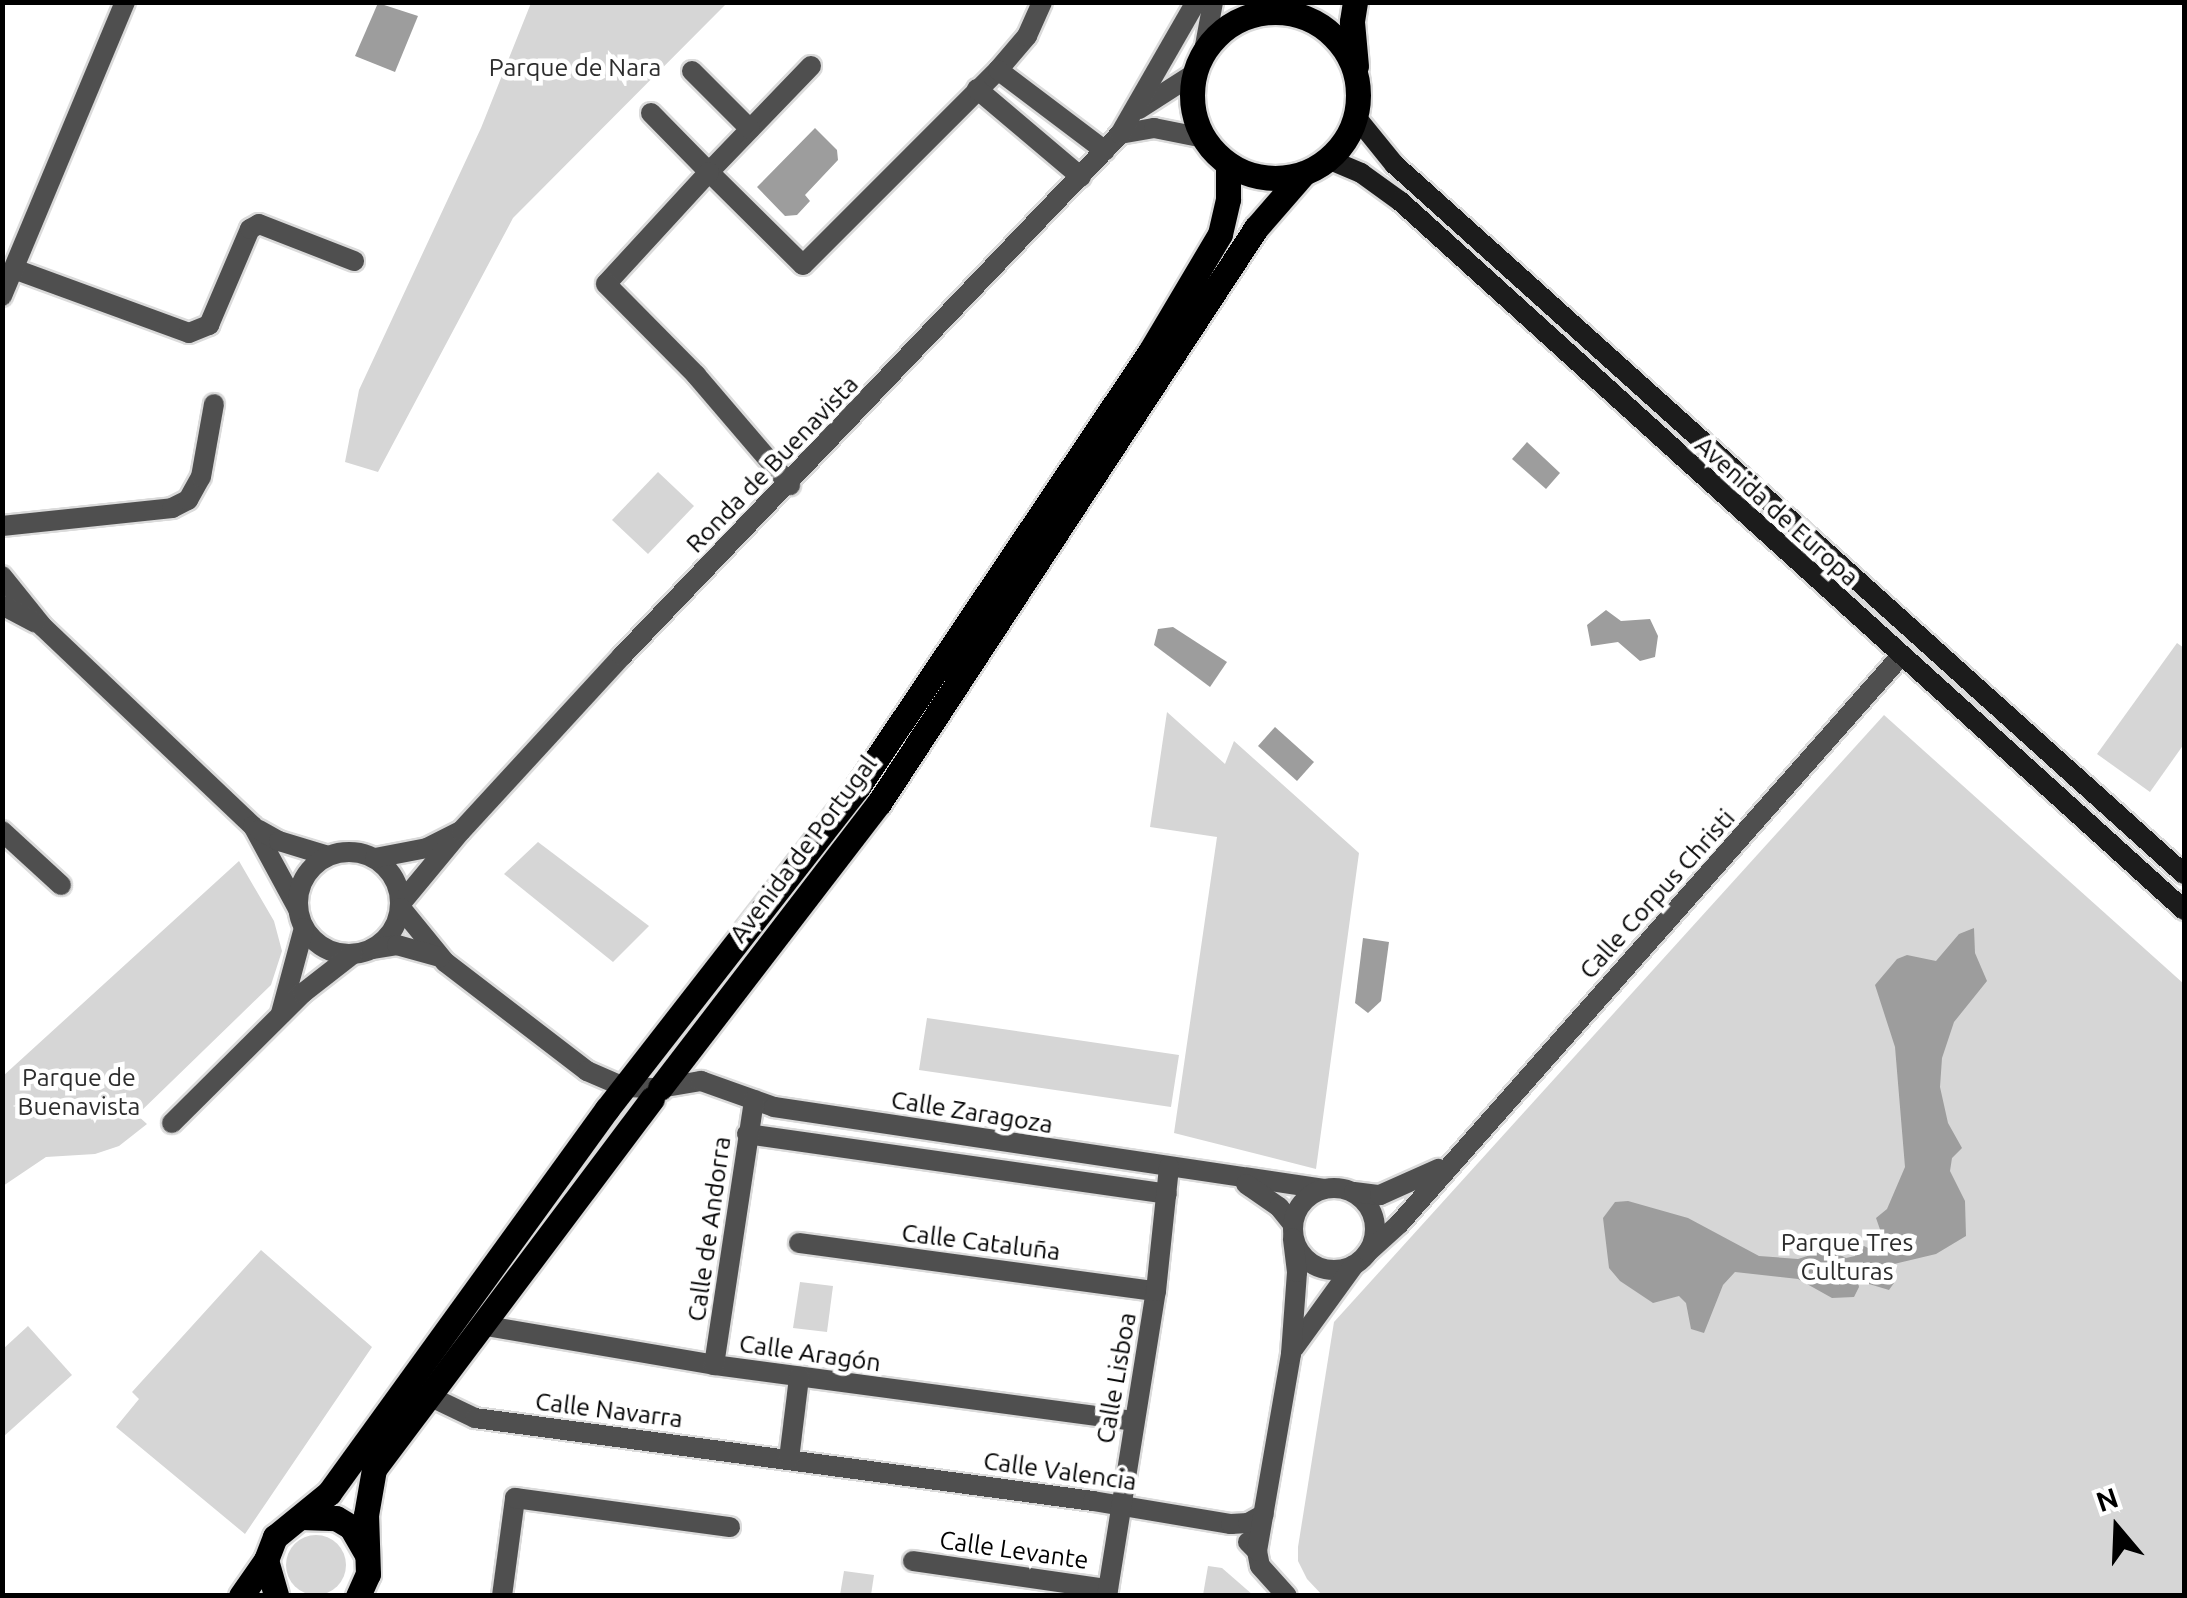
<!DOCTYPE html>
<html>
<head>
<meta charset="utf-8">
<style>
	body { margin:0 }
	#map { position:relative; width:2187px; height:1598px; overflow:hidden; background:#fff; font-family:Ubuntu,sans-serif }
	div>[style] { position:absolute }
	.green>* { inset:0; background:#d6d6d6 }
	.round { border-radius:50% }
	.water>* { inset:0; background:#9d9d9d }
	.roads { filter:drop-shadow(2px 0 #dbdbdb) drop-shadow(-2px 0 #dbdbdb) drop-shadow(0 2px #dbdbdb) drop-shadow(0 -2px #dbdbdb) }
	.street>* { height:20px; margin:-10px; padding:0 10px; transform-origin:10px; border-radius:10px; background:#4f4f4f }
	.street>.ring { margin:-10px; padding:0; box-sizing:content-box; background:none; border:20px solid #4f4f4f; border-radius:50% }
	.secondary>* { height:20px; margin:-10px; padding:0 10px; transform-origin:10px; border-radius:10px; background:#1c1c1c }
	.primary>* { height:25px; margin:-12.5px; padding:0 12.5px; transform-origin:12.5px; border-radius:12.5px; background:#000 }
	.primary>.ring { margin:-12.5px; padding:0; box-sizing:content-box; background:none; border:25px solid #000; border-radius:50% }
	span { translate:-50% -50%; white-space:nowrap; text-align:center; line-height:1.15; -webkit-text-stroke:9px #fff; paint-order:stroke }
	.park-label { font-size:25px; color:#2d2d2d }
	.street-label { font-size:25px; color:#000 }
	.frame { position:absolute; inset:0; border:5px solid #000; pointer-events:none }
	.north { position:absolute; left:2067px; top:1478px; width:100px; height:100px; -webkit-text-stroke:8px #fff; paint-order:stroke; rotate:341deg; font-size:28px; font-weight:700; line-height:40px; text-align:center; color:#000 }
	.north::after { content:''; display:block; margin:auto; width:35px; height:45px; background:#000; clip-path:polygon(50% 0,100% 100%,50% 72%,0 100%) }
</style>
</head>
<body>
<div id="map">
	<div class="green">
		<i style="clip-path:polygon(531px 3px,727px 3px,513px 218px,378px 472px,345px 462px,359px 390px,481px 128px)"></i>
		<i style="clip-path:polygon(658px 472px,694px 506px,648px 554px,612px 520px)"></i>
		<i style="clip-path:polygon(2177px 643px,2184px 648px,2184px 744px,2150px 792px,2097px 754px)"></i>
		<i style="clip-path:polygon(1167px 712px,1225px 764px,1234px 741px,1359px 853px,1316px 1169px,1174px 1133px,1217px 837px,1150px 827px)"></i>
		<i style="clip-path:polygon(1884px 715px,2184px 984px,2184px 1595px,1323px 1596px,1307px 1579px,1298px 1561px,1298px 1547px,1334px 1322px)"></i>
		<i style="clip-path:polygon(538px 842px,649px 926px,613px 962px,504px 874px)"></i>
		<i style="clip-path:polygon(239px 861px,274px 921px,282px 951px,271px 985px,137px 1115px,147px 1124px,119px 1146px,95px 1154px,46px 1157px,3px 1186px,3px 1076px)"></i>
		<i style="clip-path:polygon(927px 1018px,1179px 1055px,1171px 1107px,919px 1070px)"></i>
		<i style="clip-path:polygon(261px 1250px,372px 1347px,245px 1534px,116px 1427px,139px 1399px,132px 1392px)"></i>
		<i style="clip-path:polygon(800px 1282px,833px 1286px,827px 1332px,793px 1328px)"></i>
		<i style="clip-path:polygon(28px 1326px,72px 1375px,3px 1437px,3px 1349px)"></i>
		<i class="round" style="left:286px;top:1535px;width:60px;height:60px"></i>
		<i style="clip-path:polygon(1208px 1566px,1222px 1568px,1253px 1595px,1203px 1595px)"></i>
		<i style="clip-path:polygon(844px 1571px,874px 1575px,871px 1595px,840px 1595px)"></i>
	</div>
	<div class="water">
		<i style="clip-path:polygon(378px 3px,418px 16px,395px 72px,355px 56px)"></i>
		<i style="clip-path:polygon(815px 128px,837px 150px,838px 160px,805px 195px,810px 201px,797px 215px,785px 216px,757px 187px)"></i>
		<i style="clip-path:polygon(1527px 442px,1560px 473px,1546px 489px,1512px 459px)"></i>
		<i style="clip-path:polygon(1606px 610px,1621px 621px,1650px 619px,1658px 636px,1655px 657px,1640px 661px,1618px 642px,1591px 646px,1587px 625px)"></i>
		<i style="clip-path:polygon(1173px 627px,1227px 662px,1210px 687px,1154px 645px,1158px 629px)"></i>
		<i style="clip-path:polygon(1275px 727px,1314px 762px,1297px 781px,1258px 746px)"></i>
		<i style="clip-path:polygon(1974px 928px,1975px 953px,1987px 981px,1954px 1022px,1942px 1058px,1940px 1087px,1948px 1123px,1962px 1148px,1952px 1158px,1950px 1171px,1965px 1201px,1966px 1236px,1936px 1254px,1894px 1264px,1894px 1283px,1889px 1290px,1869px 1284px,1865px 1270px,1856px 1272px,1859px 1287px,1854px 1297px,1832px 1298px,1798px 1279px,1735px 1272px,1723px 1285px,1704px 1333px,1691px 1329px,1686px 1303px,1679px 1296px,1653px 1303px,1620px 1281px,1609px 1268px,1603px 1218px,1615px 1202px,1628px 1201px,1688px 1218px,1759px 1256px,1798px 1259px,1829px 1249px,1846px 1258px,1855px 1256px,1855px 1248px,1864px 1246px,1876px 1252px,1884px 1241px,1876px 1218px,1887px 1209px,1905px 1167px,1895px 1047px,1875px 985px,1897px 959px,1907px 955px,1936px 961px,1959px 934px)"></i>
		<i style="clip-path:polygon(1363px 938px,1389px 942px,1381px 1001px,1368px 1013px,1355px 1003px)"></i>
	</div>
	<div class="roads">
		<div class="street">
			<i style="left:1258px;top:2px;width:23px;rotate:23deg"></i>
			<i style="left:1204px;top:51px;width:50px;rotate:-79.6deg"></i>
			<i style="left:811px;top:66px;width:147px;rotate:133.9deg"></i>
			<i style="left:709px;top:172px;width:132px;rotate:44.7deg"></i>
			<i style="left:803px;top:265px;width:276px;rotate:-45deg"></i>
			<i style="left:998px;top:70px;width:45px;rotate:-49.5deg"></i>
			<i style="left:1027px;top:36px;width:37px;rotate:-66deg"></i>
			<i style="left:998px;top:70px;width:134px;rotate:37.1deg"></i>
			<i style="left:692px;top:71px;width:82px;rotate:45deg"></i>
			<i style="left:977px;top:89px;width:136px;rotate:40.2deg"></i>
			<i style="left:1139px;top:109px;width:67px;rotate:-32.7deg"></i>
			<i style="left:651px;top:113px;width:83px;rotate:45.5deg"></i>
			<i style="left:709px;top:172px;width:152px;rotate:132.6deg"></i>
			<i style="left:606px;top:284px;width:128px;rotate:45.3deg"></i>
			<i style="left:696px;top:375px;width:145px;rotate:49.5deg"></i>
			<i style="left:1120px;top:134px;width:35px;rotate:-10deg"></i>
			<i style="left:1154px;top:128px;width:51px;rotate:11.3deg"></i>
			<i style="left:14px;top:269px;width:186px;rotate:20.1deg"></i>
			<i style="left:189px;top:333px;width:22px;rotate:-22deg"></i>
			<i style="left:209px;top:325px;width:104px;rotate:-66.9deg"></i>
			<i style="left:250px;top:229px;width:10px;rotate:-29deg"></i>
			<i style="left:259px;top:224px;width:102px;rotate:21.3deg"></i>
			<i style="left:2px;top:296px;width:319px;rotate:-67.3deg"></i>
			<i style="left:2px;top:526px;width:171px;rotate:-6deg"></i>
			<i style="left:172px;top:508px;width:18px;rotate:-27deg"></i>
			<i style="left:188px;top:500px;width:26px;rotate:-61deg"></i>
			<i style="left:201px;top:477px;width:74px;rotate:-79.9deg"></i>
			<i style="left:2px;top:576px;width:65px;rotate:51.2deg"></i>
			<i style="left:43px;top:627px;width:289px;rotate:43.5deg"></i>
			<i style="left:253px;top:826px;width:94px;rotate:61.5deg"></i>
			<i style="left:2px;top:605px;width:38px;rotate:28deg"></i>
			<i style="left:259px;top:830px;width:23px;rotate:29deg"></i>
			<i style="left:279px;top:841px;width:51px;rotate:17deg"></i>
			<i style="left:2px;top:831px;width:80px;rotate:42.5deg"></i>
			<i class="ring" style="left:298px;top:852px;width:82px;height:82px"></i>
			<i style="left:375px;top:858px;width:53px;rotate:-10.9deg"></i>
			<i style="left:427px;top:848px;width:35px;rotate:-27deg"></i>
			<i style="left:402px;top:902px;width:92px;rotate:-50.3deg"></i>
			<i style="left:461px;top:831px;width:238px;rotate:-47.4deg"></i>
			<i style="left:622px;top:656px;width:721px;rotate:-46.35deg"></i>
			<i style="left:1120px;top:134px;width:152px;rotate:-60.1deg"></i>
			<i style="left:401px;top:908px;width:70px;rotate:50.8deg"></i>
			<i style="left:445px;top:962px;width:179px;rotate:37.5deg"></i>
			<i style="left:587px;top:1071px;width:40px;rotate:23.4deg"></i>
			<i style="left:624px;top:1087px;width:36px;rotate:2deg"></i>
			<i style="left:660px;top:1088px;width:42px;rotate:-9.7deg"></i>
			<i style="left:701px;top:1081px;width:77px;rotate:19.6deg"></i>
			<i style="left:774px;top:1107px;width:556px;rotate:8.48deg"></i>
			<i style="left:372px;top:949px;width:25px;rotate:-9deg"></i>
			<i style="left:397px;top:945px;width:45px;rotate:15.6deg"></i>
			<i style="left:281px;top:1013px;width:88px;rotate:-74.9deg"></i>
			<i style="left:172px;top:1123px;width:185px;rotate:-44.8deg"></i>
			<i style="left:303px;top:993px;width:63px;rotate:-38deg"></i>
			<i style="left:747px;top:1134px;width:424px;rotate:8.1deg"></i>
			<i style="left:1246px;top:1184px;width:40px;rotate:34.9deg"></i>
			<i style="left:1279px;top:1207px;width:22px;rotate:51deg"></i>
			<i class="ring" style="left:1293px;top:1188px;width:62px;height:62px"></i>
			<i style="left:1354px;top:1192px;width:26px;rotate:7deg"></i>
			<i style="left:1380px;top:1195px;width:64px;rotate:-24.1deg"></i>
			<i style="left:799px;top:1243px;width:360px;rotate:7.7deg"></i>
			<i style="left:1368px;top:1252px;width:42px;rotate:-42.1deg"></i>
			<i style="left:1399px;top:1224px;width:757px;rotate:-48.54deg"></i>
			<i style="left:481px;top:1325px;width:236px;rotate:9.7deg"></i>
			<i style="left:714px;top:1365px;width:424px;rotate:7.6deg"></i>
			<i style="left:1294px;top:1348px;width:102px;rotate:-54.1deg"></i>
			<i style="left:714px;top:1365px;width:268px;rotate:-81.4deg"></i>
			<i style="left:427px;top:1395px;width:53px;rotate:25.6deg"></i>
			<i style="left:475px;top:1418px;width:624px;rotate:7.65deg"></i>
			<i style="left:1093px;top:1501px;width:140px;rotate:9.5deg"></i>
			<i style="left:1231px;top:1524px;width:17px;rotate:-3deg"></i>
			<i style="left:1248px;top:1523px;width:18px;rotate:-29deg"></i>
			<i style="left:789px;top:1459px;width:83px;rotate:-83deg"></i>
			<i style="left:1248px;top:1542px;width:13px;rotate:45deg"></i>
			<i style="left:1257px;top:1551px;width:15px;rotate:79deg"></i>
			<i style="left:1260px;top:1566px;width:40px;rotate:48deg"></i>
			<i style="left:1257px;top:1551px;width:200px;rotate:-80.2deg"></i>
			<i style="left:1291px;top:1354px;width:82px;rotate:-85.8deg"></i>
			<i style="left:1297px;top:1272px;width:34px;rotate:-97deg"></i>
			<i style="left:913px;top:1561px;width:197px;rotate:8.2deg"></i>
			<i style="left:502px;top:1596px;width:99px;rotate:-82.4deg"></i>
			<i style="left:515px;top:1498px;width:217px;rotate:7.7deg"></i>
			<i style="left:1107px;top:1596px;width:309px;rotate:-80.9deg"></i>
			<i style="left:1156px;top:1291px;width:125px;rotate:-84deg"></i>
		</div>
		<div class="secondary">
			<i style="left:1356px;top:117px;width:60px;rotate:51deg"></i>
			<i style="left:1394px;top:164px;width:1062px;rotate:41.95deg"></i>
			<i style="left:1328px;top:159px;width:36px;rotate:23deg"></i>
			<i style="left:1361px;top:173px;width:48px;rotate:35.7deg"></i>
			<i style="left:1400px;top:201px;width:1057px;rotate:42.12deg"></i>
		</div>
		<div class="primary">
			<i style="left:1355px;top:2px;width:20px;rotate:99deg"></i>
			<i style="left:1352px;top:22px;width:44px;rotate:84.8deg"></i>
			<i class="ring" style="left:1192px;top:12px;width:141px;height:141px"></i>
			<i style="left:660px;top:1088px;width:359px;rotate:-52.5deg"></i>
			<i style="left:879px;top:803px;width:688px;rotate:-56.75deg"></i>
			<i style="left:1256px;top:228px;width:72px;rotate:-49deg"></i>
			<i style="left:302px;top:1517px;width:34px;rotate:2deg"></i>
			<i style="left:336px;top:1518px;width:17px;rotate:31deg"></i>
			<i style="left:351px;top:1527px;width:30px;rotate:60deg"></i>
			<i style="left:266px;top:1560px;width:37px;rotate:74deg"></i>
			<i style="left:241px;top:1596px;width:44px;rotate:-55.2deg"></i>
			<i style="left:266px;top:1560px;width:25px;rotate:-69deg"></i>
			<i style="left:275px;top:1537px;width:70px;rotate:-39.2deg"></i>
			<i style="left:329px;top:1493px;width:474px;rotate:-54.1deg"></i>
			<i style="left:607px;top:1109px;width:407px;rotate:-52.1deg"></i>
			<i style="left:857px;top:788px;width:525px;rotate:-56.1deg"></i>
			<i style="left:1150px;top:352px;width:137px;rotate:-59.3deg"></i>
			<i style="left:1220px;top:234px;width:36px;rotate:-77deg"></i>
			<i style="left:1228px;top:199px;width:35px;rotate:-90deg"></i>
			<i style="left:358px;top:1596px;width:24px;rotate:-66deg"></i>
			<i style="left:368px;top:1574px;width:59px;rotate:-91.9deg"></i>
			<i style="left:366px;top:1515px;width:47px;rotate:-80.1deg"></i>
			<i style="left:374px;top:1469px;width:463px;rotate:-53.1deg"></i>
		</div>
	</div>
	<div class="park-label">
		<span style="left:575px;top:67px">Parque de Nara</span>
		<span style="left:79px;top:1092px">Parque de<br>Buenavista</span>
		<span style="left:1847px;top:1257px">Parque Tres<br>Culturas</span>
	</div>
	<div class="street-label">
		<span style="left:772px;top:464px;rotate:-46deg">Ronda de Buenavista</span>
		<span style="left:1777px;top:511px;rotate:42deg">Avenida de Europa</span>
		<span style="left:803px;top:849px;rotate:-53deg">Avenida de Portugal</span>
		<span style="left:1657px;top:894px;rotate:-48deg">Calle Corpus Christi</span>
		<span style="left:972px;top:1112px;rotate:9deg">Calle Zaragoza</span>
		<span style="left:709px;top:1229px;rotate:-82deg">Calle de Andorra</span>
		<span style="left:981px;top:1242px;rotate:7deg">Calle Cataluña</span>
		<span style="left:810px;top:1353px;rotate:8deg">Calle Aragón</span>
		<span style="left:1116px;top:1378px;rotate:-80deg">Calle Lisboa</span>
		<span style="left:609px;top:1410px;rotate:7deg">Calle Navarra</span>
		<span style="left:1060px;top:1471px;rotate:8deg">Calle Valencia</span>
		<span style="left:1014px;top:1550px;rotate:8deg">Calle Levante</span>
	</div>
	<div class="frame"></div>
	<div class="north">N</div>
</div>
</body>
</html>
